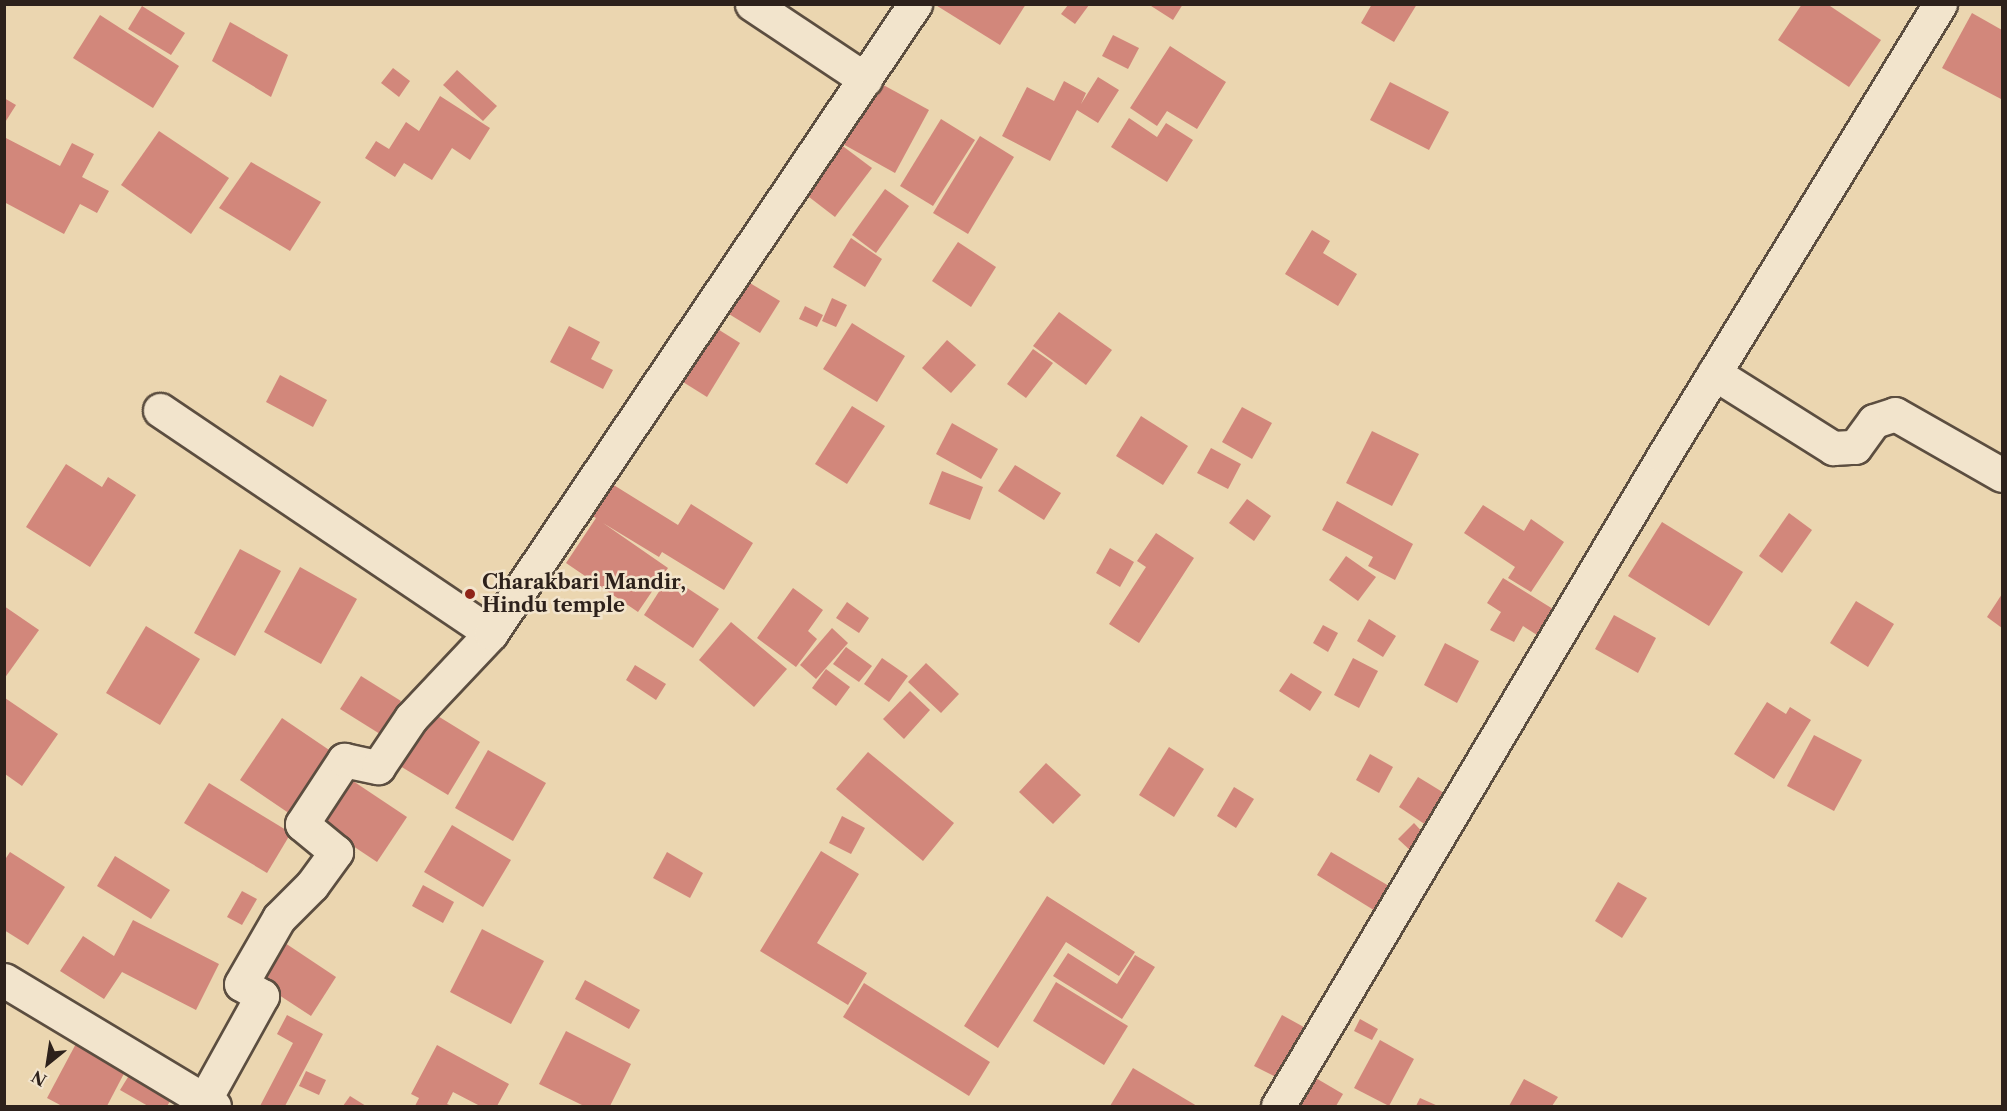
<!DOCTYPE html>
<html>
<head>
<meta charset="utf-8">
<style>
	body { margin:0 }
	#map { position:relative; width:2007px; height:1111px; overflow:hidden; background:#ebd6b0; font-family:"Libre Caslon Text",serif }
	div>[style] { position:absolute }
	.building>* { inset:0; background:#d2877b }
	.roads { filter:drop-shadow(2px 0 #5c4e40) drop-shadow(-2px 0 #5c4e40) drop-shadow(0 2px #5c4e40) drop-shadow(0 -2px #5c4e40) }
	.minor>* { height:33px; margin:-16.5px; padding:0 16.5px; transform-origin:16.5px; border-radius:16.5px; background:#f2e4cc }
	.dots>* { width:16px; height:16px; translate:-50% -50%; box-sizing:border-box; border:3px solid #f2e4cc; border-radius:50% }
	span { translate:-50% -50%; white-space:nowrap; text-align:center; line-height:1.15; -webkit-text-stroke:5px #f2e4cc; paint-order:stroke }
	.poi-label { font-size:20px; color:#2d211b; font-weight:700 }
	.left { translate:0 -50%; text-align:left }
	.frame { position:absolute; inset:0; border:6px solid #2d211b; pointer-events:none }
	.north { position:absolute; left:18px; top:1033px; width:60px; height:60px; -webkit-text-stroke:4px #f2e4cc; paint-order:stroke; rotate:210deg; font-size:16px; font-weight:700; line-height:24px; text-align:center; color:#2d211b }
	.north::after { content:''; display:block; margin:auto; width:21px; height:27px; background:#2d211b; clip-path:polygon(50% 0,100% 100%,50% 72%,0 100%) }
</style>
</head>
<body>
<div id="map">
	<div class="building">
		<i style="clip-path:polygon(934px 4px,1026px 4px,1000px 45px)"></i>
		<i style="clip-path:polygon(1148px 4px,1183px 4px,1173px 20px)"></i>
		<i style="clip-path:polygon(1372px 4px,1417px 4px,1394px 42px,1361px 23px)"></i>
		<i style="clip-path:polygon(1802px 4px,1827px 4px,1881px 40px,1849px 87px,1778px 40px)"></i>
		<i style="clip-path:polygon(1068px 5px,1089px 5px,1075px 24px,1061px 14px)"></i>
		<i style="clip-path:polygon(142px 6px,185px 33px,171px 55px,128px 29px)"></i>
		<i style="clip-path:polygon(1972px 13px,2002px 30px,2001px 99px,1942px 68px)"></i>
		<i style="clip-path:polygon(100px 15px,179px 66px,153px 108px,73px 58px)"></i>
		<i style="clip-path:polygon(230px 22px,288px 55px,271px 97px,212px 61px)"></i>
		<i style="clip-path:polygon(1113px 35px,1139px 48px,1128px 69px,1102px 56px)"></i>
		<i style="clip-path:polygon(1170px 46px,1226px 82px,1197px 129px,1167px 111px,1157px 126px,1130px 108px)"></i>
		<i style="clip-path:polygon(393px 68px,410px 81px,399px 97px,381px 83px)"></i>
		<i style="clip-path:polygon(457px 70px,497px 106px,483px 121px,443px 85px)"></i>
		<i style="clip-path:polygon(867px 76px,929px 110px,895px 173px,832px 138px)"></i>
		<i style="clip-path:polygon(1098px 77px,1119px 90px,1098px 123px,1077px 110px,1050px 161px,1002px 136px,1027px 87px,1054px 101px,1064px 81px,1086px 93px,1081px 104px)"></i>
		<i style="clip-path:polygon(1390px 82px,1449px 112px,1429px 150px,1370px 120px)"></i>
		<i style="clip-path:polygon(440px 96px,490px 128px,470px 160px,452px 148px,432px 180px,404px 163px,395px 177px,365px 158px,376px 141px,389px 149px,406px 122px,419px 131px)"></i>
		<i style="clip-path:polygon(4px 98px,16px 105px,4px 124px)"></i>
		<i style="clip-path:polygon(1129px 118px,1157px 137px,1166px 123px,1193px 140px,1167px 182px,1111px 147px)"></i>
		<i style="clip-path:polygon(941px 119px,975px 140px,933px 206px,900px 186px)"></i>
		<i style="clip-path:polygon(159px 131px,229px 178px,191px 234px,121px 185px)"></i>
		<i style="clip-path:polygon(824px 132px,872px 168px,835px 217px,787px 180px)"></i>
		<i style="clip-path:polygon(980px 136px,1014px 157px,968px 234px,933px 213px)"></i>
		<i style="clip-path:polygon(4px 137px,60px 166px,72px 143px,94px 154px,82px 177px,109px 191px,97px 213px,80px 204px,64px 234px,4px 202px)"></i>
		<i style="clip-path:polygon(251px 162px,321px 202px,290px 251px,219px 208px)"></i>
		<i style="clip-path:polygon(885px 189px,909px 206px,876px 253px,852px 235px)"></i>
		<i style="clip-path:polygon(1312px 230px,1330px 241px,1323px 253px,1357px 274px,1338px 306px,1285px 274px)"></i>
		<i style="clip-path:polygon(851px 238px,882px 259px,865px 287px,833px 267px)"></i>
		<i style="clip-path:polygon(958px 242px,996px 267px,971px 307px,932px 281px)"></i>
		<i style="clip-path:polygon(725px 268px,780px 301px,760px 333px,706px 300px)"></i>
		<i style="clip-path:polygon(832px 298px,847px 305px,836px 327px,822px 321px)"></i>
		<i style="clip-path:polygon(805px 306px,823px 315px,817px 327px,799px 319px)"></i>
		<i style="clip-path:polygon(1059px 312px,1112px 350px,1086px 385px,1033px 346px)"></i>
		<i style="clip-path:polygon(708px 323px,740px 343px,707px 397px,675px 377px)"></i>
		<i style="clip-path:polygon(852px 323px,905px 356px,877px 402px,823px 369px)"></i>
		<i style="clip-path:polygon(569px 326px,600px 342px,591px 359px,613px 370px,603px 389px,550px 362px)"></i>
		<i style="clip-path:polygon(947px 340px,976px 365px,951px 393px,922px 368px)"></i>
		<i style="clip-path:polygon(1033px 349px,1053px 363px,1026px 398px,1007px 384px)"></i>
		<i style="clip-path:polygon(280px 375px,327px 400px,313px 427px,266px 402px)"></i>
		<i style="clip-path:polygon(852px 406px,885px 426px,847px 484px,815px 464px)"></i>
		<i style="clip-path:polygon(1242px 407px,1272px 423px,1252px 459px,1222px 442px)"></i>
		<i style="clip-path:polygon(1141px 416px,1188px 446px,1163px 485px,1116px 456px)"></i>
		<i style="clip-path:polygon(952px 423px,998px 449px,981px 479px,936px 454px)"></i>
		<i style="clip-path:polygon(1372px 431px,1419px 454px,1392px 506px,1346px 483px)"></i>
		<i style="clip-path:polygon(1211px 448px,1241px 464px,1228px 489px,1197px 473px)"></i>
		<i style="clip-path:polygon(66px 464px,102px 487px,108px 477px,136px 495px,90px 567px,26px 527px)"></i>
		<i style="clip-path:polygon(1015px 465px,1061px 493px,1044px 520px,998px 491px)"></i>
		<i style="clip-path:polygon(942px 471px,983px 487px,970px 520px,929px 504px)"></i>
		<i style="clip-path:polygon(596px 474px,678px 525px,691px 504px,753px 543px,724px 590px,662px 552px,659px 557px,603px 523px,668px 568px,638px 612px,566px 563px,596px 518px,576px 506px)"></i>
		<i style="clip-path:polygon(1247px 499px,1271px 516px,1254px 541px,1229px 523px)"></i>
		<i style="clip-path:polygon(1337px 501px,1413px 544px,1395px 580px,1368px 566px,1373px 557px,1322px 530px)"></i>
		<i style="clip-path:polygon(1483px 505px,1524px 531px,1531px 519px,1564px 542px,1531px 592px,1508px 578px,1515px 567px,1464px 533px)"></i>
		<i style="clip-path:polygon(1789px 513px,1812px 530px,1782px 573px,1759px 556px)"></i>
		<i style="clip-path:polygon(1662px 522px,1743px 572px,1709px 626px,1628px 576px)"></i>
		<i style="clip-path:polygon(1156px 533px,1194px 558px,1139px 643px,1109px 624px,1146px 567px,1137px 561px)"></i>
		<i style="clip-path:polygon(1110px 548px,1134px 562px,1120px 587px,1096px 573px)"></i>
		<i style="clip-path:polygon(240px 549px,281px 571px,235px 656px,194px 633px)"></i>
		<i style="clip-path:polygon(1346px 556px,1376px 577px,1358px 601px,1329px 580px)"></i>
		<i style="clip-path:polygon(300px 567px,357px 599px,321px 664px,264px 632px)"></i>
		<i style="clip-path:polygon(669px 576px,719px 609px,693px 648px,644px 615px)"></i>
		<i style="clip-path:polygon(1503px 578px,1561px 614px,1545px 640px,1523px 626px,1514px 642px,1490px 630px,1501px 612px,1487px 603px)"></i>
		<i style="clip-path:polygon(793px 588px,823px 610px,808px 631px,817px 639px,796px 667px,757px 638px)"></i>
		<i style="clip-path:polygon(2002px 594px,2002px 628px,1987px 617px)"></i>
		<i style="clip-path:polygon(1856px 601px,1894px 624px,1868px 667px,1830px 643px)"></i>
		<i style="clip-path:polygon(847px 602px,869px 618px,859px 633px,836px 618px)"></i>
		<i style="clip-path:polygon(4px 606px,39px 630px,4px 679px)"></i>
		<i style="clip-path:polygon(1614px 615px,1656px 638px,1638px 673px,1595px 649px)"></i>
		<i style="clip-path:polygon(1369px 619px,1396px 636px,1383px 657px,1357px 641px)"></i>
		<i style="clip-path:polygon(731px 622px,787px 669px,754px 707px,699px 660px)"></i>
		<i style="clip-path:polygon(1323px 625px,1338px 633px,1328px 652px,1313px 643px)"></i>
		<i style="clip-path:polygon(146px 626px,200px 659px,160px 725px,106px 693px)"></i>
		<i style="clip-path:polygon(832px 628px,848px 643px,816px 679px,800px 665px)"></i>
		<i style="clip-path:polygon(1445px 643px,1479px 661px,1457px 703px,1424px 685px)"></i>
		<i style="clip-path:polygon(846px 647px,872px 666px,859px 682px,833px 664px)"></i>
		<i style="clip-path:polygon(882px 658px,908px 676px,889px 702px,864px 684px)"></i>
		<i style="clip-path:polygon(1353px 658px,1378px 671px,1359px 708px,1334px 695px)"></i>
		<i style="clip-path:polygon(926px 663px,959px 694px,941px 713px,908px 682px)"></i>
		<i style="clip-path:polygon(635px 665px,666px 684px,656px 700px,626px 680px)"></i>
		<i style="clip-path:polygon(826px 669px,850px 687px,836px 706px,812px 688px)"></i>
		<i style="clip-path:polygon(1291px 673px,1322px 692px,1310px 711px,1279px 691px)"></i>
		<i style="clip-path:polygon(361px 676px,401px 701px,380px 734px,340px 709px)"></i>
		<i style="clip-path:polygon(910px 691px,930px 710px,904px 739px,883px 719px)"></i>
		<i style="clip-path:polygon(5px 698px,58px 734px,22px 786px,5px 774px)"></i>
		<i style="clip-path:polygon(1767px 702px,1786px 714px,1790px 707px,1811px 720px,1774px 779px,1734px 754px)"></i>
		<i style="clip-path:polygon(428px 710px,480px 742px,448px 795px,395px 763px)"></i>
		<i style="clip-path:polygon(282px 718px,338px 756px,296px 818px,240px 780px)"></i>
		<i style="clip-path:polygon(1814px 735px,1862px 760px,1834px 811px,1787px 786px)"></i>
		<i style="clip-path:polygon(1169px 747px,1204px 769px,1174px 817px,1139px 795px)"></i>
		<i style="clip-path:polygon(488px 750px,546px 783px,513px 841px,455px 808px)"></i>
		<i style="clip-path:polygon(868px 752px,954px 823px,923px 861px,836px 789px)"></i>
		<i style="clip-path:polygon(1370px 754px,1393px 767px,1379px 793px,1356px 780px)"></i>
		<i style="clip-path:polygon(1046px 763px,1081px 795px,1053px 824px,1019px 792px)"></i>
		<i style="clip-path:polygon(347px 777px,407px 817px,377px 862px,317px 822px)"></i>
		<i style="clip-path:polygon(1418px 777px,1449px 796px,1429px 827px,1399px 807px)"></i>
		<i style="clip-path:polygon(209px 783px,291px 833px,267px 873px,184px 823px)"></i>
		<i style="clip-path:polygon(1234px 787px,1254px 799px,1236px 828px,1217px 816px)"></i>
		<i style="clip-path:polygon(842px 816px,865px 828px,851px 854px,829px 843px)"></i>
		<i style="clip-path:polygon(1414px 823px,1427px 837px,1412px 852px,1398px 839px)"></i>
		<i style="clip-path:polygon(452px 825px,511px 860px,483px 907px,424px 872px)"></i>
		<i style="clip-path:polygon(821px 851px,859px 874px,817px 943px,867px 973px,848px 1005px,760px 951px)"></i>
		<i style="clip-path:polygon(10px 852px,65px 887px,28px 945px,4px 930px,4px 861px)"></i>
		<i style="clip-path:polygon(667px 852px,703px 873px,690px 898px,653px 878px)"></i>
		<i style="clip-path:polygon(1331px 852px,1401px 893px,1385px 917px,1317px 875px)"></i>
		<i style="clip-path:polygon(115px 856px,170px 890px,151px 919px,97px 886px)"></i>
		<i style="clip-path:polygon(1618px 882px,1647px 898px,1622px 938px,1595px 921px)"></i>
		<i style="clip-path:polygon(423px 885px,454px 902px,443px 923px,412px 906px)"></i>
		<i style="clip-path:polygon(242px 891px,257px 899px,242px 925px,227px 917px)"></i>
		<i style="clip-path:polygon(1047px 896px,1135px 952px,1119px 976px,1066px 942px,998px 1048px,964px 1026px)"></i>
		<i style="clip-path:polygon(133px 920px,219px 964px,196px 1010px,122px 972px,104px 999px,60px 971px,83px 936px,114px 956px)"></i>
		<i style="clip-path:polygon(482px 929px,544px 961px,511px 1024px,450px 992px)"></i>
		<i style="clip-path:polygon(282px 941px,336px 977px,311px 1016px,256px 980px)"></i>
		<i style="clip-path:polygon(1068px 953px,1117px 984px,1135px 955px,1155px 967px,1122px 1019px,1053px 976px)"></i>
		<i style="clip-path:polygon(585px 980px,640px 1010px,629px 1029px,575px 999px)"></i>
		<i style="clip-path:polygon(1056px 982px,1128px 1026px,1104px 1065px,1033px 1021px)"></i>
		<i style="clip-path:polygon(864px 983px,990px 1062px,969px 1096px,843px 1017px)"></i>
		<i style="clip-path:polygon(287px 1015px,323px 1034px,285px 1106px,260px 1106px,293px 1043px,277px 1034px)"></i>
		<i style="clip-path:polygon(1282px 1015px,1311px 1031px,1284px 1081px,1254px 1066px)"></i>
		<i style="clip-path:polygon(1360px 1019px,1378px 1029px,1372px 1040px,1354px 1031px)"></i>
		<i style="clip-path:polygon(566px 1031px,631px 1064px,610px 1106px,584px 1106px,539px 1084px)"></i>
		<i style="clip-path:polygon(79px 1038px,129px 1064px,107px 1106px,62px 1106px,47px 1098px)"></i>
		<i style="clip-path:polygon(1380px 1040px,1414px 1059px,1389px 1106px,1354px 1088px)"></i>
		<i style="clip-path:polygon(437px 1045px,509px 1084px,497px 1106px,480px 1106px,453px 1092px,447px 1104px,452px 1106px,415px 1106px,419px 1098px,411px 1094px)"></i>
		<i style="clip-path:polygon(1133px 1068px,1197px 1106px,1110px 1106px)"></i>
		<i style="clip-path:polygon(133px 1069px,175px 1094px,167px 1106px,148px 1106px,120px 1090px)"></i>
		<i style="clip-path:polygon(306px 1071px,326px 1080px,319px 1095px,299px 1086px)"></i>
		<i style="clip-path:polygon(1309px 1074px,1343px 1094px,1336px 1106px,1300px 1106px,1293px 1102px)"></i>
		<i style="clip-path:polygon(1524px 1079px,1558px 1097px,1552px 1106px,1509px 1106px)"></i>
		<i style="clip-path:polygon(350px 1096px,366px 1106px,343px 1106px)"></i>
		<i style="clip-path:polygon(1420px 1098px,1438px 1106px,1416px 1106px)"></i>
	</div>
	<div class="roads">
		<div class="minor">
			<i style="left:752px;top:4px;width:136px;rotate:33.6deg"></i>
			<i style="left:1714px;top:373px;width:141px;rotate:32.2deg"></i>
			<i style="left:1833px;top:448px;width:22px;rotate:-3deg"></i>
			<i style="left:1855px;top:447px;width:32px;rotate:-54deg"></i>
			<i style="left:1874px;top:421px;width:22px;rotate:-18deg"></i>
			<i style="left:1895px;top:414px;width:123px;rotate:29.7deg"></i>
			<i style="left:160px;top:410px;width:399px;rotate:34deg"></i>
			<i style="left:4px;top:980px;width:245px;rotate:31deg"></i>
			<i style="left:201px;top:1106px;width:126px;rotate:-61deg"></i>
			<i style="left:262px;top:996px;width:24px;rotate:-150deg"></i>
			<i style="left:241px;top:984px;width:76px;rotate:-60.1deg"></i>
			<i style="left:279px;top:918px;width:47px;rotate:-45deg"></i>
			<i style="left:312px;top:885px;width:41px;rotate:-54deg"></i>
			<i style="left:336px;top:852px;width:44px;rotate:-140.5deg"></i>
			<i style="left:302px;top:824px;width:77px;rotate:-56.7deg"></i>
			<i style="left:344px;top:760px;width:35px;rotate:12deg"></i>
			<i style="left:378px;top:767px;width:59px;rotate:-56deg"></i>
			<i style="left:411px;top:718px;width:117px;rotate:-46.7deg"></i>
			<i style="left:491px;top:633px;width:759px;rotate:-56.02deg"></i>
			<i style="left:1278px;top:1106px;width:755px;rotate:-59.32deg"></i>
			<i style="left:1663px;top:457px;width:531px;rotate:-58.56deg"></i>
		</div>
	</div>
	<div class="dots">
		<i style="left:470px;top:594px;background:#8f2418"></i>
	</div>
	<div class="poi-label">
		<span class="left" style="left:482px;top:594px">Charakbari Mandir,<br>Hindu temple</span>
	</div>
	<div class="frame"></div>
	<div class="north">N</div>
</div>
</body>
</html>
